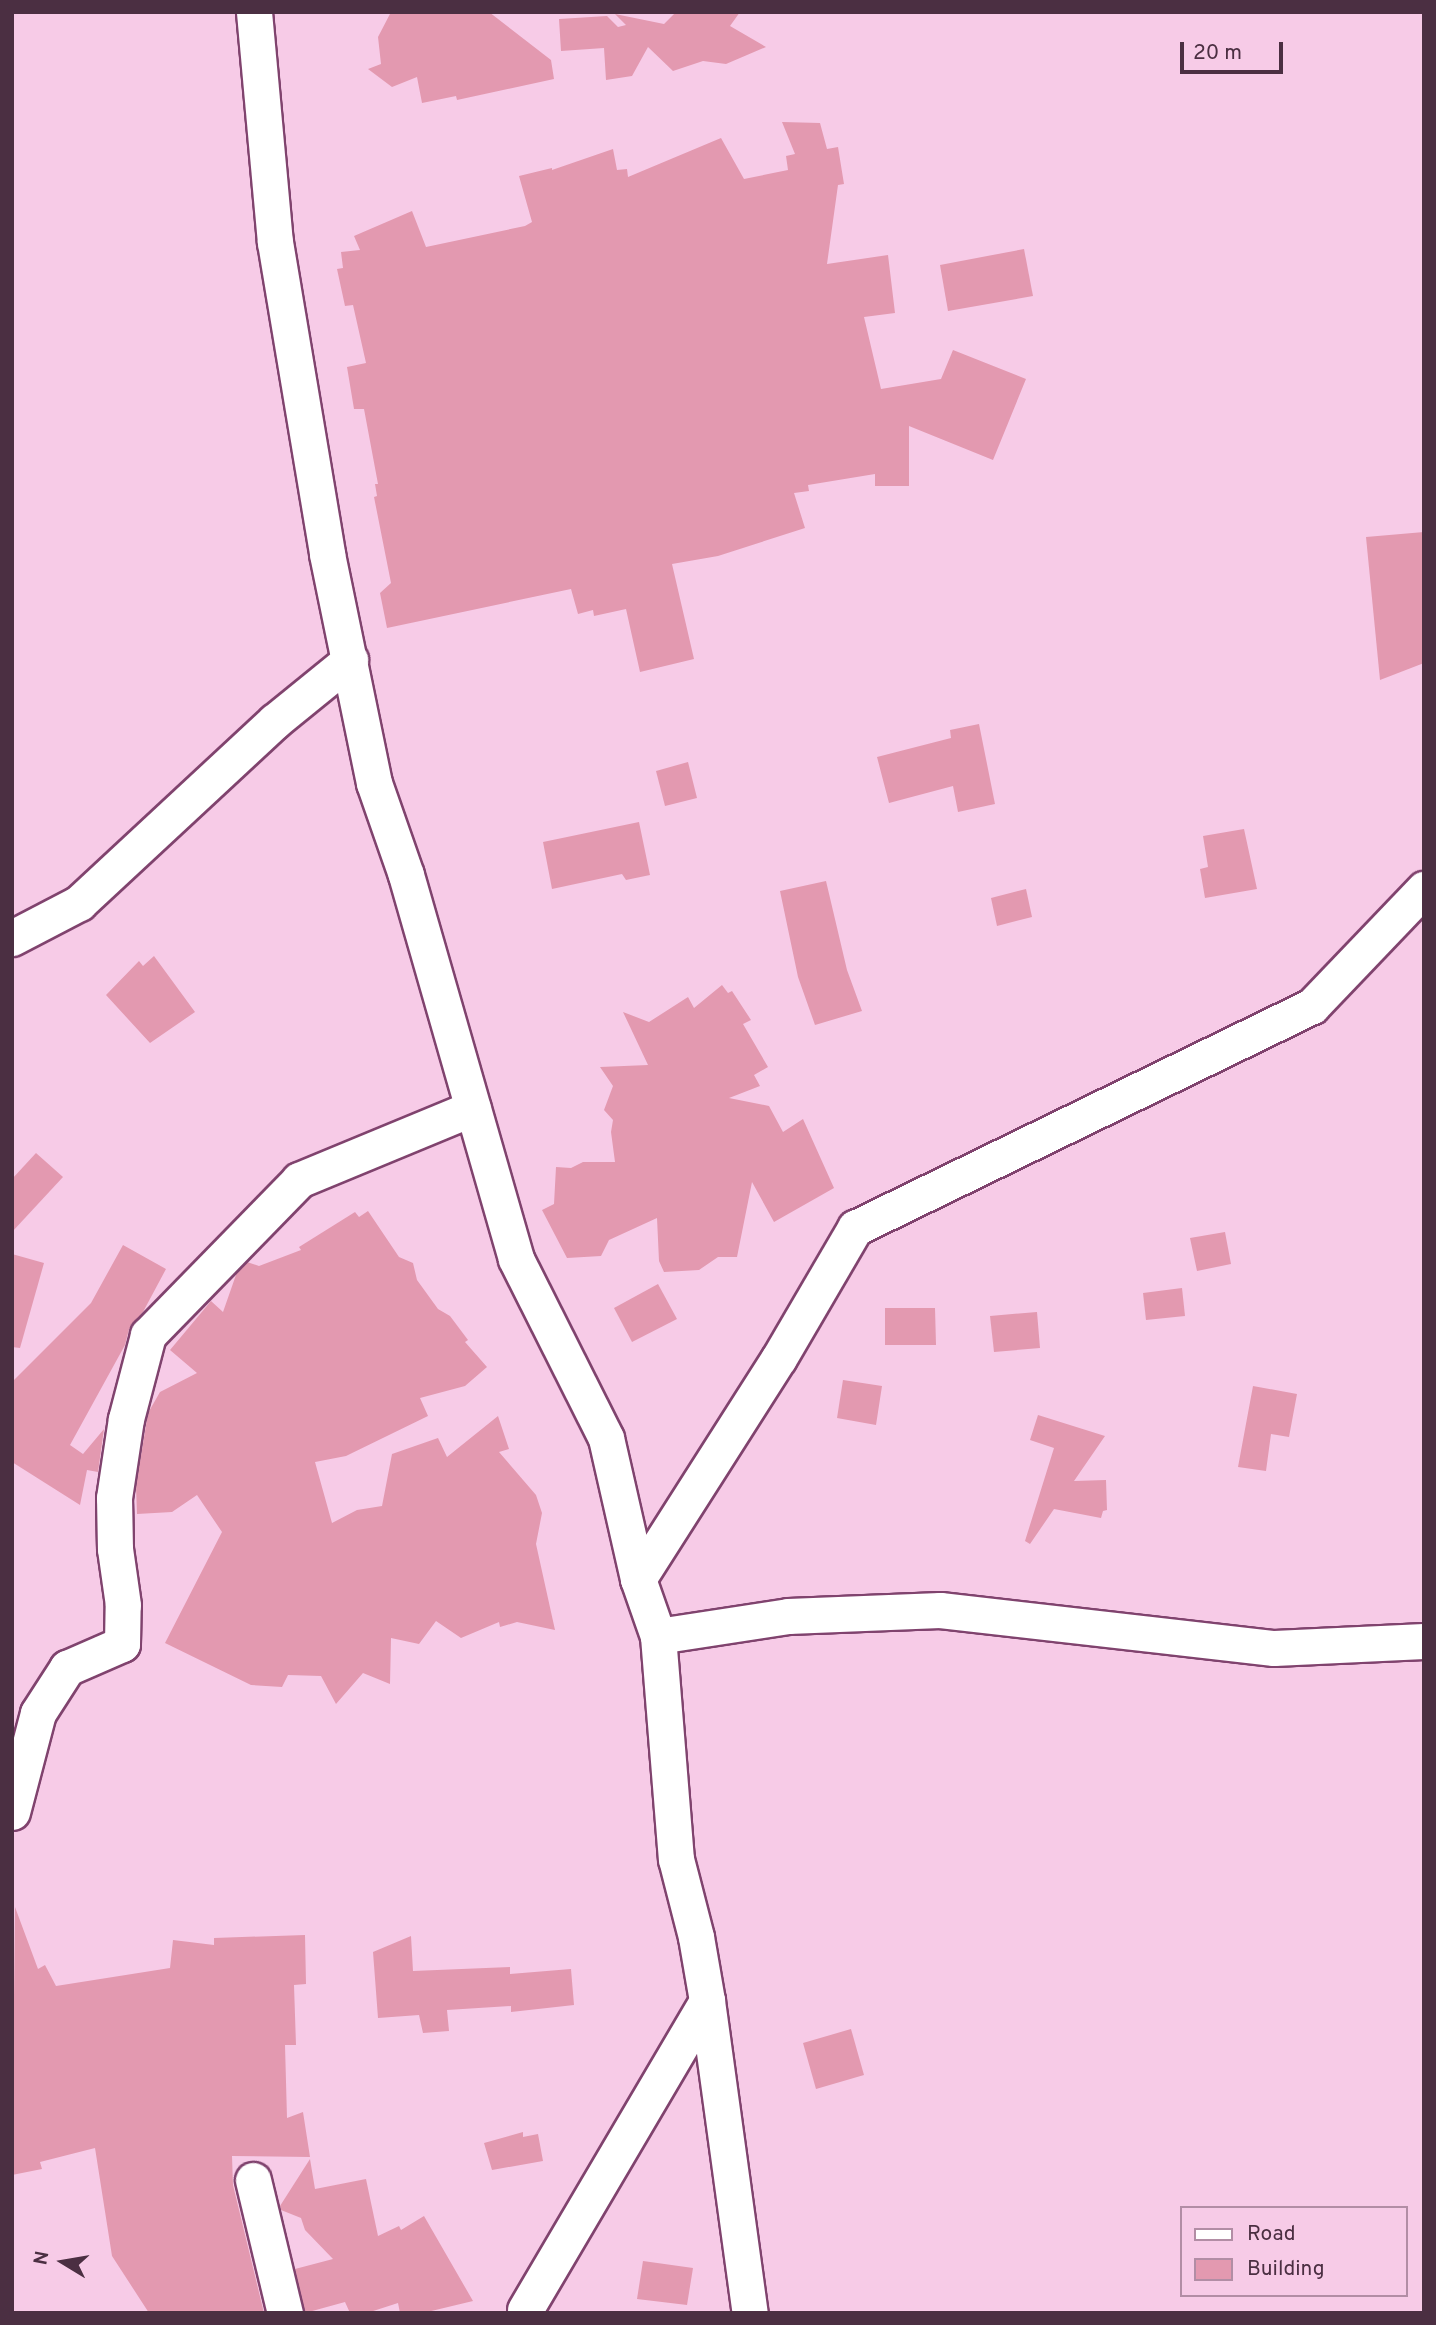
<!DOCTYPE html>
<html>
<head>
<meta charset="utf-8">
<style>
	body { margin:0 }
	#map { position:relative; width:1436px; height:2325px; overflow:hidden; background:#f7cbe7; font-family:Overpass,sans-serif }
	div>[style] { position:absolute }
	.building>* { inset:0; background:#e399b0 }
	.roads { filter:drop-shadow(2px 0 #80436e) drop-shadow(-2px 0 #80436e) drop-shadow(0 2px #80436e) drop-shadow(0 -2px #80436e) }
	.street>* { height:35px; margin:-17.5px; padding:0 17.5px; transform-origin:17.5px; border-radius:17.5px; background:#fff }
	span { translate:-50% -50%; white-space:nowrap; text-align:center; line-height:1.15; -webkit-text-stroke:7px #f7cbe7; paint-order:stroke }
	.frame { position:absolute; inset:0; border:14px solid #4b2f42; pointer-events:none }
	.legend { position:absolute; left:1180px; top:2206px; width:228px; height:91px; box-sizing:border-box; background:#f7cbe7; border:2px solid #b28da5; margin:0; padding:9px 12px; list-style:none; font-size:21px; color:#4b2f42 }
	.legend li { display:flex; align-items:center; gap:14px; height:35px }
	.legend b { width:35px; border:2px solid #b28da5 }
	.north { position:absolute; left:28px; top:2227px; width:70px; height:70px; -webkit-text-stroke:5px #f7cbe7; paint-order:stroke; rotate:281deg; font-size:19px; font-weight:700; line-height:28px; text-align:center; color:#4b2f42 }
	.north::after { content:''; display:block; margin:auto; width:24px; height:32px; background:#4b2f42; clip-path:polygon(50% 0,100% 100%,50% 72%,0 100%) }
	.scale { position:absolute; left:1180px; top:42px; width:103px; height:32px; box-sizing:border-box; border:4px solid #4b2f42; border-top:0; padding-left:9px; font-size:21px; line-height:24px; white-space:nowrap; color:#4b2f42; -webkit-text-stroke:5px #f7cbe7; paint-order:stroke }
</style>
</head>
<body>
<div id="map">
	<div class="building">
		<i style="clip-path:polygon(391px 12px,489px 12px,551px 60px,554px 79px,457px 100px,456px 96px,422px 103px,417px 77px,392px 87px,368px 69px,381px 64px,378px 37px)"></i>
		<i style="clip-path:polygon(740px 12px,730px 26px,766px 47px,726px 64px,703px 61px,673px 71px,648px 47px,632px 76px,606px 80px,604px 48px,561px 51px,559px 19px,607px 16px,618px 27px,626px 25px,615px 14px,664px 24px,675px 13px)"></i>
		<i style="clip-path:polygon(782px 122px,820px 123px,827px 149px,838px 147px,844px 184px,838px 185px,827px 264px,888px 255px,895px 313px,864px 317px,881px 389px,941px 379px,953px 350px,1026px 379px,993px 460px,909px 426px,909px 486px,875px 486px,875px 474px,808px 485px,809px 491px,794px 493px,805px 528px,718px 556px,672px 564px,694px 659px,640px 672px,626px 609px,594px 616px,593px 610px,578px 614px,571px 589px,387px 628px,380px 593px,391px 583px,374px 497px,377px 496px,375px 484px,378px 484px,364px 409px,354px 409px,347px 367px,366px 363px,353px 305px,345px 306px,337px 269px,343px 268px,341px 252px,360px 250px,354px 236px,412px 211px,426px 247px,525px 226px,532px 222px,519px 176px,552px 168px,552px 170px,613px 149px,617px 170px,627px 169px,628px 177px,721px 138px,744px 179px,788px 170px,786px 156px,795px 154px)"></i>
		<i style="clip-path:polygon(1024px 249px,1033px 296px,948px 311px,940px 265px)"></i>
		<i style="clip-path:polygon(1424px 532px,1424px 663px,1380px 680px,1366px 537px)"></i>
		<i style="clip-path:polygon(979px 724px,995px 804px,958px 812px,953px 786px,889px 803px,877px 757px,951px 738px,950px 730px)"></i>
		<i style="clip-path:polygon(688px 762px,697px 798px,665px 806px,656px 771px)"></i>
		<i style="clip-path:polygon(639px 822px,650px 875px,626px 880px,622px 874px,552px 889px,543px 842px)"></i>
		<i style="clip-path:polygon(1244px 829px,1257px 889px,1205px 898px,1200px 869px,1208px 867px,1203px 836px)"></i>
		<i style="clip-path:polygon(826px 881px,847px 970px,862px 1011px,815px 1025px,798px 977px,780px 891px)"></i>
		<i style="clip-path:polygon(1026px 889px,1032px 917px,997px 926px,991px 898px)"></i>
		<i style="clip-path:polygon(154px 956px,195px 1012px,150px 1043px,106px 995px,139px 961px,143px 966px)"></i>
		<i style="clip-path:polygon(722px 985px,728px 993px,732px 991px,751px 1020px,743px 1024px,768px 1067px,754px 1075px,760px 1086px,729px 1098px,769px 1106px,783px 1132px,803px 1119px,834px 1188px,774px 1222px,752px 1182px,737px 1257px,718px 1257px,699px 1270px,664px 1272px,659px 1261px,657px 1218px,609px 1240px,601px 1256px,567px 1258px,542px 1210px,554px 1204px,556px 1167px,571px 1168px,583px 1162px,615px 1162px,611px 1132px,613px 1120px,604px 1110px,613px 1086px,600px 1067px,648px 1065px,623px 1012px,649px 1022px,688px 997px,694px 1008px)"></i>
		<i style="clip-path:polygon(36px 1153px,63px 1177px,12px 1232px,12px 1179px)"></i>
		<i style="clip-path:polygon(368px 1211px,399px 1257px,413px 1263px,417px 1280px,438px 1309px,450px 1316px,468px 1340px,465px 1342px,487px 1367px,465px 1386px,420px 1398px,428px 1416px,346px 1456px,315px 1462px,332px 1523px,357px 1510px,382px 1506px,392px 1454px,438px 1438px,447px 1457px,498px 1416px,509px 1449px,499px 1452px,536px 1495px,542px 1513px,536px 1544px,555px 1630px,517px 1622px,500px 1627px,499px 1622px,461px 1638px,436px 1621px,419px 1644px,391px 1638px,390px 1684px,363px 1673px,336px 1704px,321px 1676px,288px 1675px,282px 1687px,251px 1685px,165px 1643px,222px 1532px,197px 1495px,172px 1512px,137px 1514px,136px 1486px,148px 1413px,160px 1392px,197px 1373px,170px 1350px,211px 1301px,223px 1312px,237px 1272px,247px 1262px,259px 1266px,301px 1250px,299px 1247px,355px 1212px,359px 1217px)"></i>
		<i style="clip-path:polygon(1225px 1232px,1231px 1264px,1197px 1271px,1190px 1238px)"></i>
		<i style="clip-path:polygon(123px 1245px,166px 1269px,143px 1312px,129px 1329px,125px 1345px,70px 1445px,83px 1454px,104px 1429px,98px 1472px,87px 1470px,80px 1505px,12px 1462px,12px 1382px,91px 1303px)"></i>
		<i style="clip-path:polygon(12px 1254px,44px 1263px,20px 1348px,12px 1347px)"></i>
		<i style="clip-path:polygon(658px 1284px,677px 1319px,632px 1342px,614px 1308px)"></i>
		<i style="clip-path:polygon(1182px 1288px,1185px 1316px,1146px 1320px,1143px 1293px)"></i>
		<i style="clip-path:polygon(885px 1308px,935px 1308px,936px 1345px,885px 1345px)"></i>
		<i style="clip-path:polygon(1037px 1312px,1040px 1348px,994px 1352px,990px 1316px)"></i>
		<i style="clip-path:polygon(843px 1380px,882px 1386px,876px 1425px,837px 1418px)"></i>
		<i style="clip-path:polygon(1253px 1386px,1297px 1394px,1289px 1437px,1271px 1434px,1266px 1471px,1238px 1467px)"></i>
		<i style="clip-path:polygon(1038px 1415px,1105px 1436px,1074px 1481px,1106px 1480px,1107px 1510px,1103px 1511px,1101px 1518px,1054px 1509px,1030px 1544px,1025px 1541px,1054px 1448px,1030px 1440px)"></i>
		<i style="clip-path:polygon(15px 1907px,38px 1969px,45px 1965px,56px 1986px,170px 1968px,173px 1940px,214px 1945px,214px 1938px,305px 1935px,306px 1984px,294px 1985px,296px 2045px,285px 2045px,287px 2118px,303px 2112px,310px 2157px,232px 2156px,233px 2185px,264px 2313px,149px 2313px,112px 2256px,95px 2148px,40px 2162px,42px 2169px,12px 2175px)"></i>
		<i style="clip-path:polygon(411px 1936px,413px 1971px,510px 1967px,510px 1974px,571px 1969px,574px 2005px,511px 2012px,511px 2006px,447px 2010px,449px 2031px,423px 2033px,419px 2015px,378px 2018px,373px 1952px)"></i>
		<i style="clip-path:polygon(851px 2029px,864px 2075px,816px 2089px,803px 2043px)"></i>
		<i style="clip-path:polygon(523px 2132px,523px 2137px,538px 2134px,543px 2161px,492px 2170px,484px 2143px)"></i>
		<i style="clip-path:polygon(310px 2159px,315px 2189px,366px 2179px,378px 2236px,399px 2226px,401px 2230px,424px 2216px,473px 2301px,423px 2313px,400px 2313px,398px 2303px,367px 2313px,350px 2313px,345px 2302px,305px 2313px,295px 2269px,333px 2259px,305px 2230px,301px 2218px,281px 2210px,280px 2206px)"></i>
		<i style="clip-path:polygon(643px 2261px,693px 2268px,687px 2305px,637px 2299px)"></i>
	</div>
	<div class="roads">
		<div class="street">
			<i style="left:254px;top:12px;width:231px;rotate:84.8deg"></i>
			<i style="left:275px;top:242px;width:316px;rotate:80.5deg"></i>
			<i style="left:327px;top:554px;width:234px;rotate:78.4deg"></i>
			<i style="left:374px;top:783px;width:97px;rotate:70.8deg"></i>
			<i style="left:406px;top:875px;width:399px;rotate:74deg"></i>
			<i style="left:516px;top:1259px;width:200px;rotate:63.3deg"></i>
			<i style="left:606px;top:1438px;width:145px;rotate:77.2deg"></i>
			<i style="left:638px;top:1579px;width:60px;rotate:70.7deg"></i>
			<i style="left:658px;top:1636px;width:224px;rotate:85.4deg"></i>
			<i style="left:676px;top:1859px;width:81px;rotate:75.6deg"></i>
			<i style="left:696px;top:1937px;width:65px;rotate:80.2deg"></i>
			<i style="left:707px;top:2001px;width:315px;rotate:82.2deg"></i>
			<i style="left:12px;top:938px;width:76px;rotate:-27.6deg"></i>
			<i style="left:79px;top:903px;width:267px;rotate:-42.9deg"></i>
			<i style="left:275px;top:721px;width:97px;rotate:-39.1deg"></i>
			<i style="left:638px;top:1579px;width:262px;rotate:-57.5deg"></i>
			<i style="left:779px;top:1358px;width:151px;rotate:-59.7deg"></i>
			<i style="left:855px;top:1228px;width:508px;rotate:-25.91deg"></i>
			<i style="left:1312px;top:1006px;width:162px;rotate:-46.3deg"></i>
			<i style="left:658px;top:1636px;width:132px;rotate:-8.7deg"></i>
			<i style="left:788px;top:1616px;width:152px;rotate:-2.3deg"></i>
			<i style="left:940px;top:1610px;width:336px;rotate:6.5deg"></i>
			<i style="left:1274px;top:1648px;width:150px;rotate:-2.7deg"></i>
			<i style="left:12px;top:1812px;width:102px;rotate:-75.3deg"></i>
			<i style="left:38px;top:1713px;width:54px;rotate:-57.2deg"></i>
			<i style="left:67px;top:1668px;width:60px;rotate:-23.6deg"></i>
			<i style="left:122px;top:1644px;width:39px;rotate:-89deg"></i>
			<i style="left:123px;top:1605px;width:57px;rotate:-98.1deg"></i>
			<i style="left:115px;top:1549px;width:51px;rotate:-91.1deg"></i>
			<i style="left:114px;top:1498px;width:80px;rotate:-81.4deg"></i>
			<i style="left:126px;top:1419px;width:87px;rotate:-75.3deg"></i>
			<i style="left:148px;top:1335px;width:216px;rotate:-45.7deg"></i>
			<i style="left:299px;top:1180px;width:188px;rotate:-22.5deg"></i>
			<i style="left:253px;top:2180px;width:137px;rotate:76.5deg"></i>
			<i style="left:525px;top:2310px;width:359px;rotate:-59.5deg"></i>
		</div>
	</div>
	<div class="frame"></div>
	<ul class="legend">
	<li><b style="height:9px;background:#fff"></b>Road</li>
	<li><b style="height:19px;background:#e399b0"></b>Building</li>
	</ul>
	<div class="north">N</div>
	<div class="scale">20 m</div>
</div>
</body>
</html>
